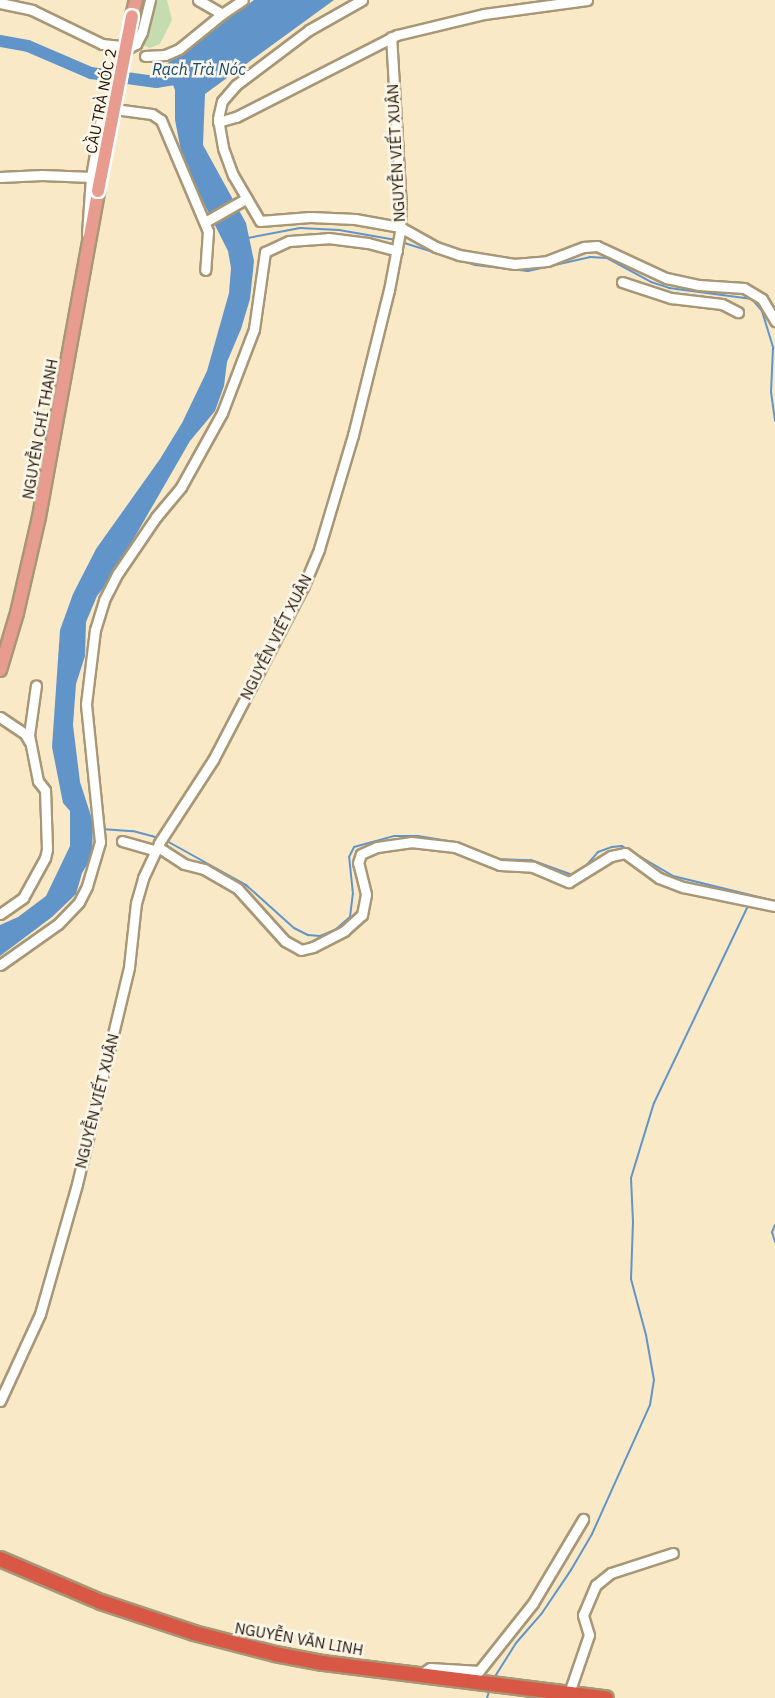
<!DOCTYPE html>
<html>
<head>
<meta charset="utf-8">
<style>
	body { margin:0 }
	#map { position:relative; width:775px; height:1698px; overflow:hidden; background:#fae9c6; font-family:"IBM Plex Sans",sans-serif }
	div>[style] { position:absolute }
	.green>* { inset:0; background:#c4dcaf }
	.water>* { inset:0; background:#6195c9 }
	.stream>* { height:2px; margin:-1px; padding:0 1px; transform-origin:1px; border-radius:1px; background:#6195c9 }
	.river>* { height:12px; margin:-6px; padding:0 6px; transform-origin:6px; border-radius:6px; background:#6195c9 }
	.roads { filter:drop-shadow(2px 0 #a89776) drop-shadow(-2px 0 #a89776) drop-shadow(0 2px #a89776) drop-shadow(0 -2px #a89776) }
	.minor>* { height:9px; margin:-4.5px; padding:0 4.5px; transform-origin:4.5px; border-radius:4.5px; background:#fff }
	.major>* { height:12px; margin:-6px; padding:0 6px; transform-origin:6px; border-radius:6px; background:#e89b8f }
	.highway>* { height:14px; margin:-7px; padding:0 7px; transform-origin:7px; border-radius:7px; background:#d85845 }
	.bridges { filter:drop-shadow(2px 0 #fff) drop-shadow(-2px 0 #fff) drop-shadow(0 2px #fff) drop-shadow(0 -2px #fff) }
	.major-bridge>* { height:12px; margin:-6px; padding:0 6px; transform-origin:6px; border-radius:6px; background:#e89b8f }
	span { translate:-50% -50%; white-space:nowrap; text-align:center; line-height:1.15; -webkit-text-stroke:5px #fef7e9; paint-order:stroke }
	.street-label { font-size:15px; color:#1c1509 }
	.water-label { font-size:16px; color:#104a7b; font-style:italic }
</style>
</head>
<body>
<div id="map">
	<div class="green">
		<i style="clip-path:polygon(154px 0,167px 0,172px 20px,160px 44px,150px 48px,140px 44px,153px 10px)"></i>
	</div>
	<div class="water">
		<i style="clip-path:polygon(254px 0,334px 0,205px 94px,203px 145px,246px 223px,254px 261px,250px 299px,241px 329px,227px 362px,224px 386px,215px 411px,190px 441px,111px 578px,97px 596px,86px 622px,85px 656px,76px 684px,73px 725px,80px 782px,93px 822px,92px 857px,82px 873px,76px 894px,52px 917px,0 956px,0 925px,18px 917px,46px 896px,70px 846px,70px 811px,63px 803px,52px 747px,60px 630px,73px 594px,96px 549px,160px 459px,182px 423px,207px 371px,229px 293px,231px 268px,228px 251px,188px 172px,181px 151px,175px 120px,175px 90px,165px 65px)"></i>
	</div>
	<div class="stream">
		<i style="left:248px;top:238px;width:53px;rotate:-10.9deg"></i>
		<i style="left:300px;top:228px;width:39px;rotate:3deg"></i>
		<i style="left:339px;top:230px;width:58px;rotate:10deg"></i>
		<i style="left:401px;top:242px;width:77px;rotate:17.3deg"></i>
		<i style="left:475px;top:265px;width:53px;rotate:6.5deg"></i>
		<i style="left:528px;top:271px;width:64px;rotate:-12.7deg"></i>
		<i style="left:590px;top:257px;width:17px;rotate:3deg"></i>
		<i style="left:607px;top:258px;width:50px;rotate:28.6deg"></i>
		<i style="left:651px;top:282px;width:19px;rotate:18deg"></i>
		<i style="left:669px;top:288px;width:84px;rotate:7.5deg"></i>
		<i style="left:752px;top:299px;width:16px;rotate:50deg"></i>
		<i style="left:762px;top:311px;width:39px;rotate:73deg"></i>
		<i style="left:773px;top:348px;width:44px;rotate:92.6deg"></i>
		<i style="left:771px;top:392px;width:29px;rotate:82deg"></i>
		<i style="left:101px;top:829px;width:32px;rotate:4deg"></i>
		<i style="left:133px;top:831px;width:28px;rotate:15deg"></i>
		<i style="left:165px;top:840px;width:93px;rotate:29.1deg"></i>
		<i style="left:246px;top:885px;width:64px;rotate:41.9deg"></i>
		<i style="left:294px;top:928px;width:16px;rotate:27deg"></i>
		<i style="left:308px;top:935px;width:12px;rotate:5deg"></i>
		<i style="left:320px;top:936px;width:16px;rotate:-22deg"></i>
		<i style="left:335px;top:930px;width:20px;rotate:-41deg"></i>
		<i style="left:350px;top:917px;width:23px;rotate:-83deg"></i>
		<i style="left:353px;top:894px;width:37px;rotate:-96deg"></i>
		<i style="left:349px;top:857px;width:11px;rotate:-63deg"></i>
		<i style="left:354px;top:847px;width:41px;rotate:-15.4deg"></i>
		<i style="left:394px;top:836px;width:24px"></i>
		<i style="left:418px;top:836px;width:43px;rotate:9.5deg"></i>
		<i style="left:460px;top:843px;width:20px;rotate:27deg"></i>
		<i style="left:495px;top:859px;width:36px;rotate:2deg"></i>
		<i style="left:531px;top:860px;width:45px;rotate:19.7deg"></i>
		<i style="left:585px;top:867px;width:20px;rotate:-49deg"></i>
		<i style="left:598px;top:852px;width:15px;rotate:-20deg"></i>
		<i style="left:612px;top:847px;width:10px;rotate:-6deg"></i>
		<i style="left:622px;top:846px;width:59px;rotate:30.5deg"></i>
		<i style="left:673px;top:876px;width:105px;rotate:13.8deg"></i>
		<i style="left:775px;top:1225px;width:8px;rotate:113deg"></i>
		<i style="left:772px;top:1232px;width:10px;rotate:73deg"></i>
		<i style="left:494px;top:1678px;width:41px;rotate:-57.8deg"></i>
		<i style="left:516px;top:1643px;width:40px;rotate:-49deg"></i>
		<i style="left:542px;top:1613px;width:52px;rotate:-56deg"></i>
		<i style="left:571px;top:1570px;width:42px;rotate:-59.7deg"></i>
		<i style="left:592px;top:1534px;width:141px;rotate:-65.8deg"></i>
		<i style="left:650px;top:1405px;width:25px;rotate:-81deg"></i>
		<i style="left:654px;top:1380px;width:46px;rotate:-100.1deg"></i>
		<i style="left:646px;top:1335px;width:58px;rotate:-105deg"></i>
		<i style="left:631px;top:1279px;width:57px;rotate:-88deg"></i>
		<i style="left:633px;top:1222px;width:44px;rotate:-92.6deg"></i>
		<i style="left:631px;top:1178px;width:78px;rotate:-73deg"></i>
		<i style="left:654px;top:1103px;width:221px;rotate:-64.5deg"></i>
		<i style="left:487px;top:1698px;width:9px;rotate:-72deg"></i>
	</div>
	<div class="river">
		<i style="left:0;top:41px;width:28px;rotate:10deg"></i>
		<i style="left:28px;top:46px;width:69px;rotate:23.2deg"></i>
		<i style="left:91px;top:73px;width:66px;rotate:7.9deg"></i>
		<i style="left:156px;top:82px;width:31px;rotate:-9deg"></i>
	</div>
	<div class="roads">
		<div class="minor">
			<i style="left:198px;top:0;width:28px;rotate:30deg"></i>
			<i style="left:222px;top:14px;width:25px;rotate:-34deg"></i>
			<i style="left:362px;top:0;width:61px;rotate:150.5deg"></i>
			<i style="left:309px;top:30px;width:91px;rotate:143deg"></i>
			<i style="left:236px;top:85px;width:21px;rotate:131deg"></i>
			<i style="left:222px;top:101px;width:18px;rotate:103deg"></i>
			<i style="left:218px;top:119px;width:29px;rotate:80deg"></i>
			<i style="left:223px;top:148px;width:29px;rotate:70deg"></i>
			<i style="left:233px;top:175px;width:53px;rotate:59.6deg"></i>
			<i style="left:260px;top:221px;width:50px;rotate:-4.6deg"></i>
			<i style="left:310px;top:217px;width:45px;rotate:2.5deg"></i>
			<i style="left:355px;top:219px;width:46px;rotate:10.1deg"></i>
			<i style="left:400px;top:227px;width:41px;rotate:29.1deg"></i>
			<i style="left:436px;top:247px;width:24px;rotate:19deg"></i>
			<i style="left:459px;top:255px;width:56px;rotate:9.3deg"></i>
			<i style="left:514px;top:264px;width:33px;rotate:-5deg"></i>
			<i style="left:547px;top:261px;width:40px;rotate:-21deg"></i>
			<i style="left:584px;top:247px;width:13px;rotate:-4deg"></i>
			<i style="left:597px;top:246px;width:76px;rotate:24.9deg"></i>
			<i style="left:666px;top:278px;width:34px;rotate:12deg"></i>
			<i style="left:699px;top:285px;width:45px;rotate:3.8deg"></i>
			<i style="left:744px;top:288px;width:21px;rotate:31deg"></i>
			<i style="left:762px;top:299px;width:26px;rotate:59deg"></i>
			<i style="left:0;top:3px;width:33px;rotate:12deg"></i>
			<i style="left:32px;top:10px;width:78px;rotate:25.9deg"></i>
			<i style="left:102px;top:44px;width:28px;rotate:6deg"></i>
			<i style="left:130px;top:47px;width:7px;rotate:-27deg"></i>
			<i style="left:136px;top:44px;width:13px;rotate:-63deg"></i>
			<i style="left:142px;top:32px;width:33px;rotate:-76deg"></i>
			<i style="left:145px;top:56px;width:20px;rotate:-3deg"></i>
			<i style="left:165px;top:55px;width:15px;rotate:-23deg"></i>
			<i style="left:179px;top:49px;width:55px;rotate:-39.1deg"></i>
			<i style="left:218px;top:122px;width:19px;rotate:-16deg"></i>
			<i style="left:236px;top:117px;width:181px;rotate:-27deg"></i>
			<i style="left:397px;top:35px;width:89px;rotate:-13.6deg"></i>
			<i style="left:484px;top:14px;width:104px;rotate:-7.7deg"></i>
			<i style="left:0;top:177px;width:42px;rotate:-2.7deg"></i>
			<i style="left:42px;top:175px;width:49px;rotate:2.3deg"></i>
			<i style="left:205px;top:222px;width:48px;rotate:-29.7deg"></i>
			<i style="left:87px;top:234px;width:57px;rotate:-86deg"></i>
			<i style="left:91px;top:177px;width:66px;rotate:-80.4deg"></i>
			<i style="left:102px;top:112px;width:6px;rotate:-39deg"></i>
			<i style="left:107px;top:108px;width:45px;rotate:7.6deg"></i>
			<i style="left:152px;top:114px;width:11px;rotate:34deg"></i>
			<i style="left:161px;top:120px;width:121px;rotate:67.1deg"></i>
			<i style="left:208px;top:231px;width:39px;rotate:94deg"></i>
			<i style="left:622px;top:282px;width:52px;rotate:18.1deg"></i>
			<i style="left:671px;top:298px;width:51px;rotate:6.7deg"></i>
			<i style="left:722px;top:304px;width:18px;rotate:27deg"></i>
			<i style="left:0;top:717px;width:30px;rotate:34deg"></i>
			<i style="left:25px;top:734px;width:8px;rotate:60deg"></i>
			<i style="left:122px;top:841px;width:35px;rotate:16deg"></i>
			<i style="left:158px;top:847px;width:31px;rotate:33deg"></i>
			<i style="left:184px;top:864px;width:21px;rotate:14deg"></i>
			<i style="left:204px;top:869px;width:39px;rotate:30deg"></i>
			<i style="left:238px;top:889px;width:70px;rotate:47.9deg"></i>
			<i style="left:285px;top:941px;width:18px;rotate:29deg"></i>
			<i style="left:301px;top:950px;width:12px;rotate:-14deg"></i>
			<i style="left:313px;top:947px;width:35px;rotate:-27deg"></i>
			<i style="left:344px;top:931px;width:24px;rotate:-42deg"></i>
			<i style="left:362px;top:915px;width:21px;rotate:-79deg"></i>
			<i style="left:366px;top:894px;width:32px;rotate:-104deg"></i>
			<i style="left:358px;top:863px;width:9px;rotate:-72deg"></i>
			<i style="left:361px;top:854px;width:17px;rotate:-24deg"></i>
			<i style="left:377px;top:847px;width:34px;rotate:-8deg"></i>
			<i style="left:411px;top:842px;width:44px;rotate:6.5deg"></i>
			<i style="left:455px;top:847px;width:48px;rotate:21.8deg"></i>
			<i style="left:500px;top:865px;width:33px;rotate:3deg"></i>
			<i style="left:533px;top:867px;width:39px;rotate:23deg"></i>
			<i style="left:569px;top:882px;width:49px;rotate:-31.8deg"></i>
			<i style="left:611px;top:856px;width:14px;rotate:-12deg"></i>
			<i style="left:625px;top:853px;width:42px;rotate:36.3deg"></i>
			<i style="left:659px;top:878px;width:26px;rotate:21deg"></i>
			<i style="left:683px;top:887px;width:94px;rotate:11.7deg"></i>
			<i style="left:0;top:914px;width:28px;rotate:-35deg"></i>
			<i style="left:23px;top:898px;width:46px;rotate:-61.2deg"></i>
			<i style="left:45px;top:858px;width:9px;rotate:-77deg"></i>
			<i style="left:47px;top:849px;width:59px;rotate:-91.9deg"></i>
			<i style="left:45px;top:790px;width:11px;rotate:-128deg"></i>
			<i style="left:38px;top:781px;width:47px;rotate:-101.1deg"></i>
			<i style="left:29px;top:735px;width:50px;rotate:-82deg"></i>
			<i style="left:0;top:965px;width:71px;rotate:-35.3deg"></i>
			<i style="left:58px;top:924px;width:30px;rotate:-46deg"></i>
			<i style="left:79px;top:902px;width:18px;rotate:-63deg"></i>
			<i style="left:87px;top:886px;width:46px;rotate:-73.5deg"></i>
			<i style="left:100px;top:842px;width:139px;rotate:-95.8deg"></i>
			<i style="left:86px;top:704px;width:75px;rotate:-83.1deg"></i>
			<i style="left:95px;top:630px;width:31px;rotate:-73deg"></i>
			<i style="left:104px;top:600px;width:30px;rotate:-63deg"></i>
			<i style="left:118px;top:573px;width:68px;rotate:-55.8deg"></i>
			<i style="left:156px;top:517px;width:39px;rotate:-50deg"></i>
			<i style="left:181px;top:487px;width:85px;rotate:-61deg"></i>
			<i style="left:222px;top:413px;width:90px;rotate:-69.1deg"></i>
			<i style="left:254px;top:329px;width:78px;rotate:-81.9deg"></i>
			<i style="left:265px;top:252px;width:26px;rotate:-25deg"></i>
			<i style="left:289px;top:241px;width:39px;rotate:-4deg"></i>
			<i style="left:328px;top:238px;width:40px;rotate:7.1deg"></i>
			<i style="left:368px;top:243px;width:30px;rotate:15deg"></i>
			<i style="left:0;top:1401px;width:96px;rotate:-65.3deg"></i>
			<i style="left:40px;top:1314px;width:135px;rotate:-74.1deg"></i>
			<i style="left:77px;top:1184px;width:223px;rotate:-76.5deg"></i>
			<i style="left:129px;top:967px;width:64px;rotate:-83.8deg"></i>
			<i style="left:136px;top:903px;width:26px;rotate:-74deg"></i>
			<i style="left:143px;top:878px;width:38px;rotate:-65deg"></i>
			<i style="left:159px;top:843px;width:99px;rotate:-57deg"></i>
			<i style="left:213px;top:760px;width:197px;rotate:-62.5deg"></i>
			<i style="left:304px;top:585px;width:39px;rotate:-67deg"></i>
			<i style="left:319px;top:549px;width:119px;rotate:-73.4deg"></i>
			<i style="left:353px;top:435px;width:149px;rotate:-76.1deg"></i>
			<i style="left:389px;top:290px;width:59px;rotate:-79.3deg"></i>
			<i style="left:400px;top:232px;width:24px;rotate:-88deg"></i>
			<i style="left:401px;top:208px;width:171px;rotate:-93.3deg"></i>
			<i style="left:419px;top:1675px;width:13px;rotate:-32deg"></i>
			<i style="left:430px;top:1668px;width:49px;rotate:3.5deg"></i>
			<i style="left:479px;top:1671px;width:87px;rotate:-51.5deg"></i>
			<i style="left:533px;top:1603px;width:98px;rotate:-59.2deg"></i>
			<i style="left:569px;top:1693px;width:61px;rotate:-71deg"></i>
			<i style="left:589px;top:1635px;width:21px;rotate:-107deg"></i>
			<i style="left:583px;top:1615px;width:33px;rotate:-67deg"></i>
			<i style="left:596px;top:1585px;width:19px;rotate:-39deg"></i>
			<i style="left:611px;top:1573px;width:65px;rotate:-17.9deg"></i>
		</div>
		<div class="major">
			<i style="left:132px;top:16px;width:16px;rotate:-76deg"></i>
			<i style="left:0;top:670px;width:59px;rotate:-73.4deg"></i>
			<i style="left:17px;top:613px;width:98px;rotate:-77.1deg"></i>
			<i style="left:39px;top:517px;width:331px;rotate:-79.7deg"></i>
		</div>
		<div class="highway">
			<i style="left:0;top:1559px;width:110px;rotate:23.1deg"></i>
			<i style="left:101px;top:1602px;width:98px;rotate:18.4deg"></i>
			<i style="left:194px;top:1633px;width:84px;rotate:14.5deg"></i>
			<i style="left:275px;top:1654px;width:49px;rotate:10.6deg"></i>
			<i style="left:323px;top:1663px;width:285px;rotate:7.1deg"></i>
		</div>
	</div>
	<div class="bridges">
		<div class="major-bridge">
			<i style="left:98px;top:191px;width:178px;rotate:-79deg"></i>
		</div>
	</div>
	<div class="street-label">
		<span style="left:101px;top:101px;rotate:-79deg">CẦU TRÀ NÓC 2</span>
		<span style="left:396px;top:153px;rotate:-93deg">NGUYỄN VIẾT XUÂN</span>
		<span style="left:40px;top:429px;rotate:-80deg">NGUYỄN CHÍ THANH</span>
		<span style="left:276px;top:637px;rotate:-63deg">NGUYỄN VIẾT XUÂN</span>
		<span style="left:97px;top:1101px;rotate:-76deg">NGUYỄN VIẾT XUÂN</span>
		<span style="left:299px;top:1639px;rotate:10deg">NGUYỄN VĂN LINH</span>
	</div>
	<div class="water-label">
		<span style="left:199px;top:69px">Rạch Trà Nóc</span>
	</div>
</div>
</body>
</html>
